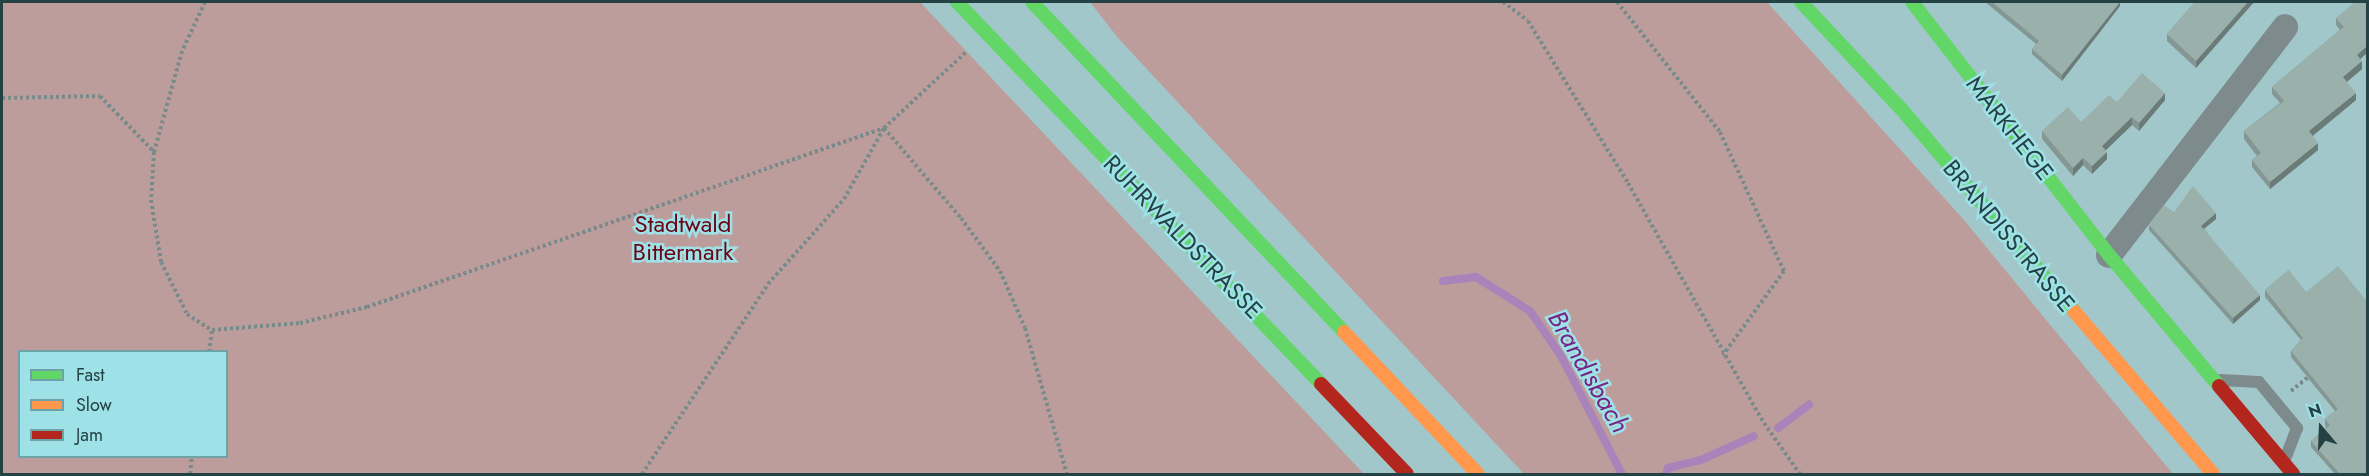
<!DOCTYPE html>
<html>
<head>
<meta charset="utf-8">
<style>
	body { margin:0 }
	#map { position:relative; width:2369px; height:476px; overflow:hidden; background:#a2c7ca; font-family:Jost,sans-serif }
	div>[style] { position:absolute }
	.green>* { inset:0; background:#bd9d9c }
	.stream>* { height:8px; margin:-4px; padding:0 4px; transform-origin:4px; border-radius:4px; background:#a984bb }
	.path>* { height:4px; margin-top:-2px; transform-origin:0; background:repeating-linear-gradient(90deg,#798a8b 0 3px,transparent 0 6px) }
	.lane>* { height:12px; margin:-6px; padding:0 6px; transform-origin:6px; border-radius:6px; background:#7d8b8c }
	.street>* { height:26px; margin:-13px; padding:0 13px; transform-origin:13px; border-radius:13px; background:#7d8b8c }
	.fast>* { height:14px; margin:-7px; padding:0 7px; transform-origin:7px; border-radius:7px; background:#63d668 }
	.slow>* { height:14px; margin:-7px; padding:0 7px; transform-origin:7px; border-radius:7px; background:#ff974d }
	.jam>* { height:14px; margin:-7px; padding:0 7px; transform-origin:7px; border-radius:7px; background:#b3261e }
	.wall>* { inset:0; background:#849793 }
	.shaded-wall>* { inset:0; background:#6b7b78 }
	.building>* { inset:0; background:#99b0ab }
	span { translate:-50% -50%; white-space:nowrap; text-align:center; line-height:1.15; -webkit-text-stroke:5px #9ee2e8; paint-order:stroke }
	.street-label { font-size:24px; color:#244143 }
	.park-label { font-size:24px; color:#6a0413 }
	.water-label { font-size:26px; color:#772382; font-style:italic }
	.frame { position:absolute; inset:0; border:3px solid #244143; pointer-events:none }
	.legend { position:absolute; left:18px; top:350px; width:210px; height:108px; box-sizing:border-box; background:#9ee2e8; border:2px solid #6da2a6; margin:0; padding:8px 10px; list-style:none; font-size:18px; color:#244143 }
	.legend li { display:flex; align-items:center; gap:12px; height:30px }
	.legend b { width:30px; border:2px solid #6da2a6 }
	.north { position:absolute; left:2291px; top:398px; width:60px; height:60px; -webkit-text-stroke:4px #9ee2e8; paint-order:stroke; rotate:341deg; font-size:16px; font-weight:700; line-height:24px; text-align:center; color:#244143 }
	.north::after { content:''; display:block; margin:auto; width:21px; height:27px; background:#244143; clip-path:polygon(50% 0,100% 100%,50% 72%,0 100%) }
</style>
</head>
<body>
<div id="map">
	<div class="green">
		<i style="clip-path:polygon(evenodd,2px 2px,920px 2px,1364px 474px,2px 474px,2px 2px,20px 352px,226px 352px,226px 456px,20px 456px,20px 352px)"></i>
		<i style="clip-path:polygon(1090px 2px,1767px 2px,1964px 220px,2173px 474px,1524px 474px,1118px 38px)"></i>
	</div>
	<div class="stream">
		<i style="left:1443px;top:281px;width:33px;rotate:-7deg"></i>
		<i style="left:1476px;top:277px;width:64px;rotate:32.2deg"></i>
		<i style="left:1530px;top:311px;width:55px;rotate:55.4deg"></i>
		<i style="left:1561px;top:356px;width:133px;rotate:62.7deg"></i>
		<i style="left:1778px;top:428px;width:39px;rotate:-37deg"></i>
		<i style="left:1666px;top:474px;width:6px;rotate:-72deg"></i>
		<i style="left:1668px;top:468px;width:34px;rotate:-14deg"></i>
		<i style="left:1701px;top:460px;width:58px;rotate:-24.4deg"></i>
	</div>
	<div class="path">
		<i style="left:205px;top:2px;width:54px;rotate:115.1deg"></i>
		<i style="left:182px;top:51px;width:105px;rotate:105.5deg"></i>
		<i style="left:154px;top:152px;width:48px;rotate:93.6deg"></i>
		<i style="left:151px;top:200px;width:63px;rotate:80.8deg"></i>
		<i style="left:161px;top:262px;width:58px;rotate:63.4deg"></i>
		<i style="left:187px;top:314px;width:30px;rotate:33deg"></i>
		<i style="left:212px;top:330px;width:88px;rotate:-4.5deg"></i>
		<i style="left:300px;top:323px;width:69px;rotate:-13.4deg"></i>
		<i style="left:367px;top:307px;width:547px;rotate:-19.1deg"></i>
		<i style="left:1503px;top:2px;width:31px;rotate:37deg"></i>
		<i style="left:1528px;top:21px;width:190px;rotate:58.3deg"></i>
		<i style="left:1628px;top:183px;width:276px;rotate:60.5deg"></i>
		<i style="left:1764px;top:423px;width:62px;rotate:54.8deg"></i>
		<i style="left:1617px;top:2px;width:166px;rotate:51.6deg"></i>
		<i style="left:1720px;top:132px;width:153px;rotate:65.3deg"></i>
		<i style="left:1784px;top:271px;width:104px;rotate:126deg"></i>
		<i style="left:2px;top:98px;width:98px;rotate:-1.2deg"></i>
		<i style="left:100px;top:96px;width:78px;rotate:46deg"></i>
		<i style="left:884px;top:128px;width:118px;rotate:49.5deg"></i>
		<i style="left:961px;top:218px;width:66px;rotate:53.7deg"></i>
		<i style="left:1000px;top:271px;width:62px;rotate:66.3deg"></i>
		<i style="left:1025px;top:328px;width:152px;rotate:74deg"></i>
		<i style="left:209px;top:352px;width:22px;rotate:-82deg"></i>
		<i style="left:2291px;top:391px;width:22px;rotate:-39deg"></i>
		<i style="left:190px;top:474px;width:18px;rotate:-84deg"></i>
		<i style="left:642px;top:474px;width:228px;rotate:-56.4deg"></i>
		<i style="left:768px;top:284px;width:114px;rotate:-48.2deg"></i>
		<i style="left:844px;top:199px;width:81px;rotate:-60.6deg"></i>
		<i style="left:884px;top:128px;width:112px;rotate:-42.8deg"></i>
	</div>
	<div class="lane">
		<i style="left:2220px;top:380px;width:39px;rotate:3deg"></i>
		<i style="left:2259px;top:382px;width:60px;rotate:50.4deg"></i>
		<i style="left:2297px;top:428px;width:33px;rotate:111deg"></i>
	</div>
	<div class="street">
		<i style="left:2109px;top:255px;width:288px;rotate:-52.3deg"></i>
	</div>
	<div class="fast">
		<i style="left:957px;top:2px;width:528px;rotate:46.38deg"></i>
		<i style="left:1032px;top:2px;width:454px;rotate:46.6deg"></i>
		<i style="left:1801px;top:2px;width:148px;rotate:46.9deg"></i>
		<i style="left:1902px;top:110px;width:265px;rotate:49.4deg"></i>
		<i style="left:1912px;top:2px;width:321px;rotate:52.1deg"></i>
		<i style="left:2109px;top:255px;width:171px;rotate:50deg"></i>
	</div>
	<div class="slow">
		<i style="left:2074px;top:311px;width:214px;rotate:49.5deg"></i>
		<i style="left:1344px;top:332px;width:195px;rotate:46.7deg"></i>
	</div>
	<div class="jam">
		<i style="left:1321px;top:384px;width:124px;rotate:46.3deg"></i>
		<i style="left:2219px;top:386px;width:115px;rotate:49.9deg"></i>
	</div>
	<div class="wall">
		<i style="clip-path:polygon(1985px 2px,2120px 2px,2120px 6px,2062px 81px,2032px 54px,2032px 49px,2036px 44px)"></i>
		<i style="clip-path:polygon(2195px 2px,2254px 2px,2196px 68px,2167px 41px,2167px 34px)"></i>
		<i style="clip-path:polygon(2367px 2px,2367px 53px,2360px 59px,2362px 69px,2347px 82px,2356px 100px,2312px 136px,2318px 150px,2270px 189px,2252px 167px,2252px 160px,2257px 156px,2244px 139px,2244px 131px,2280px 103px,2272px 94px,2272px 87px,2340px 30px,2336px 25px,2336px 18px)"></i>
		<i style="clip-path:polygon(2165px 100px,2139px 131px,2132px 125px,2105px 150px,2107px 159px,2092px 174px,2083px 165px,2073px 176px,2042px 139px,2042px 131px,2081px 122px,2117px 102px)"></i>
		<i style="clip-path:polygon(2174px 212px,2216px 219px,2204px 229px,2260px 300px,2233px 324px,2149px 230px,2149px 225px)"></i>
		<i style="clip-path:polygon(2289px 270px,2367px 474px,2335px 474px,2311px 447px,2311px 441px,2326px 428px,2325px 425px,2325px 419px,2335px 411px,2291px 357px,2291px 351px,2301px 340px,2265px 297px,2265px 290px)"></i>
	</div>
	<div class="shaded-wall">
		<i style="clip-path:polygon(2120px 2px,2120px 6px,2062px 81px,2062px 75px)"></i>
		<i style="clip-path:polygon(2248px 2px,2254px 2px,2196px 68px,2196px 61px)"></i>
		<i style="clip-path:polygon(2367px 46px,2367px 53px,2357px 62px,2357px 55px)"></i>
		<i style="clip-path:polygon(2362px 61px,2362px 69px,2343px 85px,2343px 77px)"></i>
		<i style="clip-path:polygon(2165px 93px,2165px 100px,2139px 131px,2139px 123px)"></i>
		<i style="clip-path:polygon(2356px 93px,2356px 100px,2309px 139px,2309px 131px)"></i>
		<i style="clip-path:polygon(2132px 117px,2132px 125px,2102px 154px,2102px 146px)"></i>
		<i style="clip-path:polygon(2318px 143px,2318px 150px,2270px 189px,2270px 182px)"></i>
		<i style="clip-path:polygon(2107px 152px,2107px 159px,2092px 174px,2092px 166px)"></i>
		<i style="clip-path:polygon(2083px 158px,2083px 165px,2073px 176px,2073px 168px)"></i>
		<i style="clip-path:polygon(2216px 213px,2216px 219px,2201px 231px,2201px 226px)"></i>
		<i style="clip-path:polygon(2260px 295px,2260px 300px,2233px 324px,2233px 318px)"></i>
	</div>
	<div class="building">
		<i style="clip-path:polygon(1992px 2px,2120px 2px,2062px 75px,2032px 49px,2039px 41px)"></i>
		<i style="clip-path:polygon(2195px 2px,2248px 2px,2196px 61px,2167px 34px)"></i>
		<i style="clip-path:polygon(2355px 2px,2367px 2px,2367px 46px,2357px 55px,2362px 61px,2343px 77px,2356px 93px,2309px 131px,2318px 143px,2270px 182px,2252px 160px,2261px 153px,2244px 131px,2284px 101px,2272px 87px,2344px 27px,2336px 18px)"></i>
		<i style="clip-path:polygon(2142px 73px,2165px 93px,2139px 123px,2132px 117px,2102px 146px,2107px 152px,2092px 166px,2083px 158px,2073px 168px,2042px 131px,2068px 107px,2081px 122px,2109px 95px,2117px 102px)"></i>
		<i style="clip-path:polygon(2193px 186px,2216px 213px,2201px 226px,2260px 295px,2233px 318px,2149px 225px,2164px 205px,2174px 212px)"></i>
		<i style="clip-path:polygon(2338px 266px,2365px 299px,2367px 297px,2367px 474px,2340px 474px,2311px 441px,2330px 425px,2325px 419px,2338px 409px,2291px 351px,2303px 338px,2265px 290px,2289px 270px,2306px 292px)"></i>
	</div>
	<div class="street-label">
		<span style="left:2010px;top:128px;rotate:52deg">MARKHEGE</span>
		<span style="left:2009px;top:236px;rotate:50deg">BRANDISSTRASSE</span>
		<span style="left:1183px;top:237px;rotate:46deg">RUHRWALDSTRASSE</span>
	</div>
	<div class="park-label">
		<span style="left:683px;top:238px">Stadtwald<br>Bittermark</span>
	</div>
	<div class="water-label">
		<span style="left:1588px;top:372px;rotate:60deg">Brandisbach</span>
	</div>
	<div class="frame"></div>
	<ul class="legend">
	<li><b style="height:8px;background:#63d668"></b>Fast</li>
	<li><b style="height:8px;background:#ff974d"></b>Slow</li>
	<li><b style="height:8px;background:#b3261e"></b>Jam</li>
	</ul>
	<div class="north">N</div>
</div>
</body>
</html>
